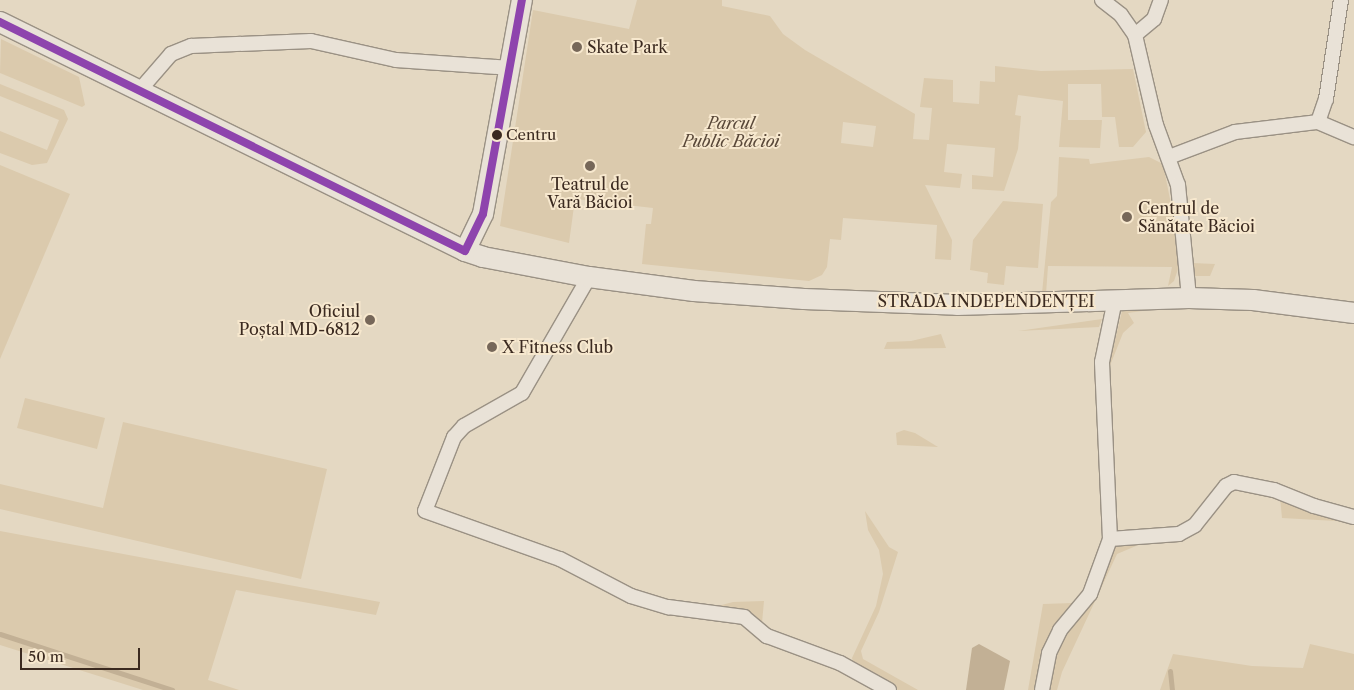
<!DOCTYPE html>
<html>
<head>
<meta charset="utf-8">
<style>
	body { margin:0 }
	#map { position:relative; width:1354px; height:690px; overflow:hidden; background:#e4d8c2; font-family:"Libre Caslon Text",serif }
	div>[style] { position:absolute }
	.green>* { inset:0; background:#dbcaad }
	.water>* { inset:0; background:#c2b095 }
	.stream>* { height:5px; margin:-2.5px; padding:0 2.5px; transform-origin:2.5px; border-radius:2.5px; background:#c2b095 }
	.roads { filter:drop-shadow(1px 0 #9a9184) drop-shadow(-1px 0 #9a9184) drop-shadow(0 1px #9a9184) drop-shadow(0 -1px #9a9184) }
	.minor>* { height:14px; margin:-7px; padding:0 7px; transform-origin:7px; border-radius:7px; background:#e9e2d7 }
	.secondary>* { height:20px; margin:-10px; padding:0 10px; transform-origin:10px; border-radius:10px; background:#e9e2d7 }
	.bus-1>* { height:8px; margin:-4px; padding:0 4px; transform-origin:4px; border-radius:4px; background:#8e44ad }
	.dots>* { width:14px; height:14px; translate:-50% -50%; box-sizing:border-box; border:2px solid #f7e8ce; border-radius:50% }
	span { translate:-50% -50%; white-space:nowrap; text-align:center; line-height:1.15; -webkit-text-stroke:4px #f7e8ce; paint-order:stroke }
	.bus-label { font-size:15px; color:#3b2a20 }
	.left { translate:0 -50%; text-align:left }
	.poi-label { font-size:16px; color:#3b2a20 }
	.right { translate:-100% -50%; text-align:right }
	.park-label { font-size:16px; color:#594839; font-style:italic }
	.street-label { font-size:16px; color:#3b2a20 }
	.scale { position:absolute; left:20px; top:648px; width:120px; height:22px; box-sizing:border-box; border:2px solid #3b2a20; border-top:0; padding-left:6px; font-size:15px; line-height:18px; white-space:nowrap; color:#3b2a20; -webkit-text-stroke:4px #f7e8ce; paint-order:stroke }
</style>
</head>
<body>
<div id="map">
	<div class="green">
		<i style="clip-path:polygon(evenodd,637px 0,722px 0,722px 6px,770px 16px,783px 34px,805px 50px,915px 114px,913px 139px,929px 140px,932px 108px,920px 107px,924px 78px,953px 80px,953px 102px,979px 104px,980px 81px,995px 82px,995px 66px,1041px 71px,1133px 69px,1146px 132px,1133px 147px,1119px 147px,1115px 117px,1102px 117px,1101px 84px,1068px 84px,1068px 120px,1102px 120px,1100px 148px,1059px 147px,1063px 101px,1018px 95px,1015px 115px,1021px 116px,1018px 149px,1004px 191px,972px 189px,972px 175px,993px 177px,995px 148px,947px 144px,944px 172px,962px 174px,960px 188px,925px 185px,952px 240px,951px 260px,935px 259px,937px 225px,843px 218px,841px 240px,830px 239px,827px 267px,822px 275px,809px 281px,642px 264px,646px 224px,651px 224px,653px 208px,575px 199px,569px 243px,500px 226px,533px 10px,629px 29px,637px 0,843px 122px,876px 126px,873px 147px,841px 143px,843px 122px)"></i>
		<i style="clip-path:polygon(1px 39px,79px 77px,85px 105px,82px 107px,0 73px)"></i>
		<i style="clip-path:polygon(0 84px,64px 110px,68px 119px,47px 163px,32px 165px,0 153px,0 131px,47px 150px,59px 120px,0 96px)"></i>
		<i style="clip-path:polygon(1059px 157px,1089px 159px,1090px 164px,1149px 157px,1163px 164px,1178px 239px,1178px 269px,1174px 281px,1168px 286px,1172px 267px,1048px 266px,1046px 294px,1042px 293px,1051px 202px,1057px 196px)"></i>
		<i style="clip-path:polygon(0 165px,70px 194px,0 359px)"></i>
		<i style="clip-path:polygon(1003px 201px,1043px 204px,1038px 268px,1006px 266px,1004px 285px,987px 283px,988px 273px,970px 270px,973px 240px)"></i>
		<i style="clip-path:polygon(1192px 263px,1215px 264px,1210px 276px,1191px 276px)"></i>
		<i style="clip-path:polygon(1177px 306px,1128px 313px,1134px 323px,1123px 333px,1107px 373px,1122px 311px)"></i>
		<i style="clip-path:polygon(1102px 319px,1099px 327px,1018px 331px)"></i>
		<i style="clip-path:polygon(941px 334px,946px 348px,884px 349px,887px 342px,911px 341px)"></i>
		<i style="clip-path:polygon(25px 398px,105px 418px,97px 449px,17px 428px)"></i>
		<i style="clip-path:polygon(123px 422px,327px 469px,301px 579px,0 509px,0 484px,103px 508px)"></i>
		<i style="clip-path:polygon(904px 430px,915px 433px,938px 447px,897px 445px,896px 433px)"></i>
		<i style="clip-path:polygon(1280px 497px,1354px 522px,1282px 518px)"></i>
		<i style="clip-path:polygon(865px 511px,889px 547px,898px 552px,879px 612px,861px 651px,863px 659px,918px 690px,898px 690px,854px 665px,852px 658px,876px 606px,883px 574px,879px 550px,868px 530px)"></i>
		<i style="clip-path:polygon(0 531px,380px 602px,376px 615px,236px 590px,208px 680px,239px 690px,143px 690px,0 645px)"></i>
		<i style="clip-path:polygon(1140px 541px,1143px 543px,1117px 554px,1062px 672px,1057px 690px,1046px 690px,1053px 655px,1063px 632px,1093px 596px,1115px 547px)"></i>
		<i style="clip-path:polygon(764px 601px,762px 623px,745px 613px,718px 606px,733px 602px)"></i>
		<i style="clip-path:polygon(1073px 603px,1075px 608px,1039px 690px,1028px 690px,1043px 604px)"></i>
		<i style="clip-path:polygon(1310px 644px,1354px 654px,1354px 690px,1160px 690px,1173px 654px,1252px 666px,1303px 668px)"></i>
	</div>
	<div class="water">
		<i style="clip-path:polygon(979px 644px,1010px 661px,1004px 690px,966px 690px,972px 648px)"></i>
	</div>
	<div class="stream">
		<i style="left:0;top:634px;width:181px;rotate:18deg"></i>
		<i style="left:1170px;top:671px;width:19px;rotate:84deg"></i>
	</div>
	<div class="roads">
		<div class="minor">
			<i style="left:1102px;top:0;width:24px;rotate:38deg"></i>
			<i style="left:1121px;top:15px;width:24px;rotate:55deg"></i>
			<i style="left:1135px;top:35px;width:92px;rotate:76.9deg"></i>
			<i style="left:1156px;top:125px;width:64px;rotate:69.9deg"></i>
			<i style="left:1178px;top:185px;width:114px;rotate:84.4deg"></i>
			<i style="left:1135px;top:35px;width:25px;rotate:-40deg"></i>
			<i style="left:1154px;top:19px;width:20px;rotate:-70deg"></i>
			<i style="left:139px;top:91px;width:49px;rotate:-49.1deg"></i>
			<i style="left:171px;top:54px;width:22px;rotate:-22deg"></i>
			<i style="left:191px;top:46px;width:120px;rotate:-2.4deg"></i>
			<i style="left:311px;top:41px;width:87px;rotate:12.6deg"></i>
			<i style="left:396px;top:60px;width:114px;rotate:4deg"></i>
			<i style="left:1318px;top:122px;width:39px;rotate:23deg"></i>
			<i style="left:1169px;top:157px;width:71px;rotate:-20.7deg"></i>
			<i style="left:1235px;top:132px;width:84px;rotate:-6.9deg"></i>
			<i style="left:1318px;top:122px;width:24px;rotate:-71deg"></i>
			<i style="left:1326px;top:99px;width:100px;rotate:-81.4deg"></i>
			<i style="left:589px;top:277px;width:134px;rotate:120deg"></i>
			<i style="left:522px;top:393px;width:67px;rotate:150.4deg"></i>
			<i style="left:464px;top:426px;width:15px;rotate:132deg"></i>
			<i style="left:454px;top:437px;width:79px;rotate:111.4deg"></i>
			<i style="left:425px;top:511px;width:143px;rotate:19.6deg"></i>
			<i style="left:560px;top:559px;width:80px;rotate:27.5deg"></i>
			<i style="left:631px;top:596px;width:39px;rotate:17deg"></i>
			<i style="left:668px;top:607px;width:77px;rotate:7.5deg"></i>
			<i style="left:744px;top:617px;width:30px;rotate:40deg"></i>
			<i style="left:767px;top:636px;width:78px;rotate:20.3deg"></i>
			<i style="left:840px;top:663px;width:56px;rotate:28.9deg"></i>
			<i style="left:1110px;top:539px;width:177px;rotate:-92.6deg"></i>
			<i style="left:1102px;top:362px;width:63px;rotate:-78.2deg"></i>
			<i style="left:1042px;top:690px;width:38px;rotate:-79deg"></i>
			<i style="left:1049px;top:653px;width:25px;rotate:-64deg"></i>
			<i style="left:1060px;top:630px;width:47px;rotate:-50.2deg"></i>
			<i style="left:1090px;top:594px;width:59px;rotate:-70deg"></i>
			<i style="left:1110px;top:539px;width:69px;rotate:-4.1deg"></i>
			<i style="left:1179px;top:534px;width:18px;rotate:-29deg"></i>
			<i style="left:1195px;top:525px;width:50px;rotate:-51.5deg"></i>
			<i style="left:1226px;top:486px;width:9px;rotate:-27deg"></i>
			<i style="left:1234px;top:482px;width:41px;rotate:11.3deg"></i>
			<i style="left:1274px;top:490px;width:43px;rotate:21.8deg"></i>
			<i style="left:1314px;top:506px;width:41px;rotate:15.4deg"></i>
		</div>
		<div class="secondary">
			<i style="left:0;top:22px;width:518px;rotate:26.22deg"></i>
			<i style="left:465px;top:251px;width:19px;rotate:18deg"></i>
			<i style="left:483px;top:257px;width:108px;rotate:10.7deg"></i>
			<i style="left:589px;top:277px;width:106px;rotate:7.6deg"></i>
			<i style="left:694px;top:291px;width:110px;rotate:4.2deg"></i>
			<i style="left:804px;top:299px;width:153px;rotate:2.2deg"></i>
			<i style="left:957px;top:305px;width:232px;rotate:-1.7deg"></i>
			<i style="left:1189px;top:298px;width:64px;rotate:1.8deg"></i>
			<i style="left:1253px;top:300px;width:102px;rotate:7.3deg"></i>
			<i style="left:465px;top:251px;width:41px;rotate:-64.1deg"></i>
			<i style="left:483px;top:214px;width:218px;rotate:-79.7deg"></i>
		</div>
	</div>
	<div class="bus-1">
		<i style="left:0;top:22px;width:518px;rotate:26.22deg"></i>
		<i style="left:465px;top:251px;width:41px;rotate:-64.1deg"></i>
		<i style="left:483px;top:214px;width:218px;rotate:-79.7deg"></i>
	</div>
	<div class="dots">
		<i style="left:577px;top:47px;background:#766759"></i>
		<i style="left:497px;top:135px;background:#3b2a20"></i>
		<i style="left:590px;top:166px;background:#766759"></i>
		<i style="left:1127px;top:217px;background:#766759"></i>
		<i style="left:370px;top:320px;background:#766759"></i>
		<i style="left:492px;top:347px;background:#766759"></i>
	</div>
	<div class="bus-label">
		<span class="left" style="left:506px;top:135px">Centru</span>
	</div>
	<div class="poi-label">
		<span class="left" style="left:587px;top:47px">Skate Park</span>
		<span style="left:590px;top:193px">Teatrul de<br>Vară Băcioi</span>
		<span class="left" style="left:1138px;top:217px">Centrul de<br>Sănătate Băcioi</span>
		<span class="right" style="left:360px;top:320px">Oficiul<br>Poștal MD-6812</span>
		<span class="left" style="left:502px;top:347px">X Fitness Club</span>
	</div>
	<div class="park-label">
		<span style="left:731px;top:132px">Parcul<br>Public Băcioi</span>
	</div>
	<div class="street-label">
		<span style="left:986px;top:301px">STRADA INDEPENDENȚEI</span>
	</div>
	<div class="scale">50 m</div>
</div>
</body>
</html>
